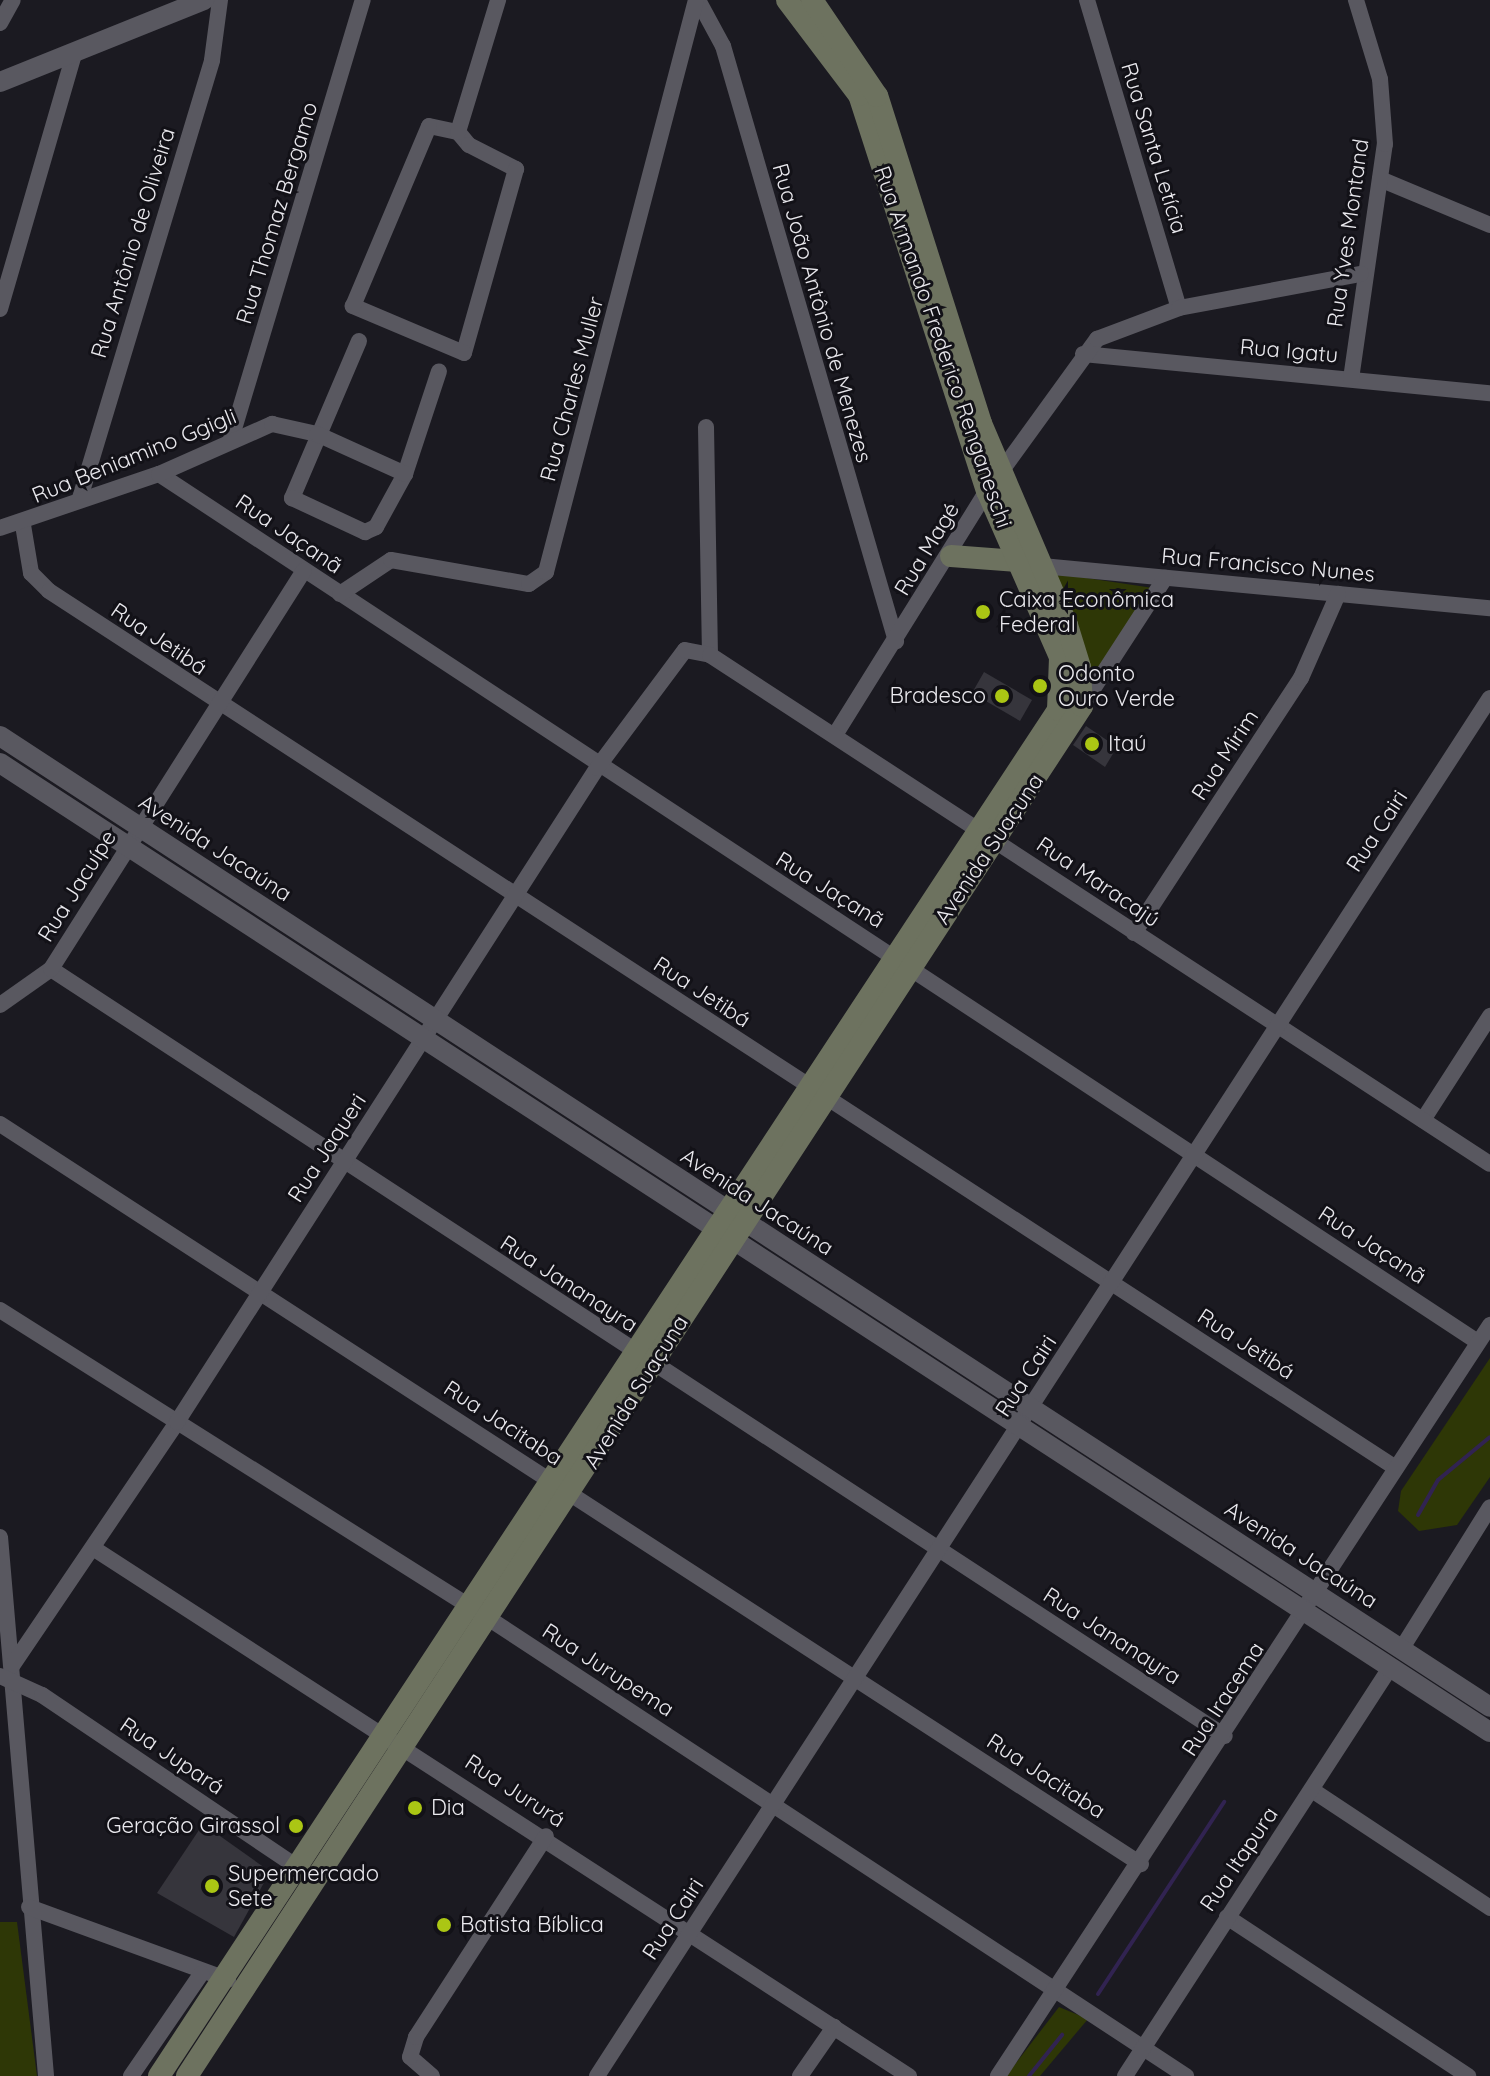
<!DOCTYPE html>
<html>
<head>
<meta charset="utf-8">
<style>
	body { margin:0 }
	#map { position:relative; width:1490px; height:2076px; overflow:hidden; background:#1b1a21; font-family:Quicksand,sans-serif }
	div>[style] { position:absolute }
	.green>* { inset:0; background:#2e3706 }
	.stream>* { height:4px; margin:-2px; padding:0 2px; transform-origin:2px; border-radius:2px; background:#312351 }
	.building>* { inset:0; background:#36353c }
	.minor>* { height:16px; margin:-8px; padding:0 8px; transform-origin:8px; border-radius:8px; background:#595860 }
	.tertiary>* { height:20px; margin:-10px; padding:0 10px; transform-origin:10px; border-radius:10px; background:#595860 }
	.secondary>* { height:22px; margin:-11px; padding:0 11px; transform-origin:11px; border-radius:11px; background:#6d725f }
	.dots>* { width:22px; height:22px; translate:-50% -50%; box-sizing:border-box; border:4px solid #121117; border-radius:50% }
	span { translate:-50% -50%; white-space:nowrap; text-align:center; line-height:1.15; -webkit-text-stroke:6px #121117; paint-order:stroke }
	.street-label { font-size:22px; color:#eae9ee }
	.poi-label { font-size:22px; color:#eae9ee }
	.left { translate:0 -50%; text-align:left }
	.right { translate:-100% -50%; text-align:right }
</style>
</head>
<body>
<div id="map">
	<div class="green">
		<i style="clip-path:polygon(1053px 573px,1153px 588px,1092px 686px)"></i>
		<i style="clip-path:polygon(1490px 1358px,1490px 1477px,1457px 1525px,1419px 1531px,1398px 1511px,1401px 1491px)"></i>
		<i style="clip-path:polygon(0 1922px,17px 1922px,37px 2076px,0 2076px)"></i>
		<i style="clip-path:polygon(1059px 2007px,1088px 2019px,1040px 2076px,1006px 2076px)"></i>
	</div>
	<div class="stream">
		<i style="left:1418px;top:1515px;width:40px;rotate:-60.3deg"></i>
		<i style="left:1438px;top:1480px;width:67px;rotate:-39.6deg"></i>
		<i style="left:1098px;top:1994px;width:230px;rotate:-56.7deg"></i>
		<i style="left:1029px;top:2076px;width:53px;rotate:-51.2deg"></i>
	</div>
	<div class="building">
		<i style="clip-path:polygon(984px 672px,1032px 700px,1020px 721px,972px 693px)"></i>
		<i style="clip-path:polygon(1086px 726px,1117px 747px,1105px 767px,1073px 745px)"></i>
		<i style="clip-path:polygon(203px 1824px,265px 1868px,266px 1879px,234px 1937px,157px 1893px)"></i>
	</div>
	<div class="minor">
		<i style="left:698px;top:0;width:52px;rotate:61.5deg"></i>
		<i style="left:723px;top:46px;width:620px;rotate:73.79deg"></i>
		<i style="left:1087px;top:0;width:321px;rotate:73.4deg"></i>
		<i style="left:0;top:23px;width:26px;rotate:-61deg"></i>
		<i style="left:429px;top:126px;width:30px;rotate:12deg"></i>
		<i style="left:458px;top:132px;width:17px;rotate:50deg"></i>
		<i style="left:469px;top:145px;width:53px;rotate:27.1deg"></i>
		<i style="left:516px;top:169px;width:191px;rotate:105.8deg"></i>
		<i style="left:464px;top:353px;width:121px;rotate:-157.1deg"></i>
		<i style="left:353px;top:306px;width:195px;rotate:-67.1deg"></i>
		<i style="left:458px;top:132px;width:138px;rotate:-73.1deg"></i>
		<i style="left:1380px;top:179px;width:119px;rotate:22.7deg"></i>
		<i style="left:0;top:309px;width:265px;rotate:-73.8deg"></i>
		<i style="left:359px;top:341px;width:171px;rotate:113.1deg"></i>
		<i style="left:292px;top:498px;width:81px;rotate:25deg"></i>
		<i style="left:365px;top:532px;width:12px;rotate:-24deg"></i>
		<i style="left:376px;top:527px;width:60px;rotate:-61.3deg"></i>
		<i style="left:405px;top:474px;width:108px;rotate:-71.7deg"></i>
		<i style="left:1083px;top:354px;width:409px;rotate:5.5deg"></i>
		<i style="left:1351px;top:379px;width:237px;rotate:-81.8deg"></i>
		<i style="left:1385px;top:144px;width:65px;rotate:-94.4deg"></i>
		<i style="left:1380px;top:79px;width:83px;rotate:-106.9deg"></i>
		<i style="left:706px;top:427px;width:228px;rotate:89deg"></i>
		<i style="left:231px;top:439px;width:458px;rotate:-73.3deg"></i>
		<i style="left:159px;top:474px;width:1579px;rotate:33.35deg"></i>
		<i style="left:80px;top:498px;width:457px;rotate:-73.2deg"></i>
		<i style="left:212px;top:60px;width:61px;rotate:-82.4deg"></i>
		<i style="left:23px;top:525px;width:49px;rotate:80.5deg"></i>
		<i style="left:31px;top:573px;width:25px;rotate:45deg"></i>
		<i style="left:49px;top:591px;width:1607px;rotate:33.07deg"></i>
		<i style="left:0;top:528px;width:168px;rotate:-18.8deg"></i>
		<i style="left:159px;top:474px;width:124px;rotate:-23.9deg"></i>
		<i style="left:272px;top:424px;width:46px;rotate:12.5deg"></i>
		<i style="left:317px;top:434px;width:97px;rotate:24.4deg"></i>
		<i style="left:1042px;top:566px;width:450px;rotate:5.4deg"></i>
		<i style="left:340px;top:594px;width:61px;rotate:-33.7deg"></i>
		<i style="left:391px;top:560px;width:140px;rotate:9.9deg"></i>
		<i style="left:529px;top:584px;width:21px;rotate:-35deg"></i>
		<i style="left:546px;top:572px;width:591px;rotate:-75.31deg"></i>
		<i style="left:1082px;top:706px;width:153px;rotate:-57deg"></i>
		<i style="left:835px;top:735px;width:287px;rotate:-58.1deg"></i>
		<i style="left:987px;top:491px;width:188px;rotate:-54.1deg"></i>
		<i style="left:1097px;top:339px;width:88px;rotate:-20.7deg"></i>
		<i style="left:1179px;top:308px;width:185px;rotate:-10.6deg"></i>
		<i style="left:1134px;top:933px;width:305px;rotate:-56.8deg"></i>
		<i style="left:1301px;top:678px;width:92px;rotate:-66.2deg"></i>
		<i style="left:51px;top:969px;width:1402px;rotate:33.16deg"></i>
		<i style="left:0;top:1005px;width:62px;rotate:-35.2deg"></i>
		<i style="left:51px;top:969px;width:472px;rotate:-57.6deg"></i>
		<i style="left:1423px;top:1120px;width:124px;rotate:-57.2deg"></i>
		<i style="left:0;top:1124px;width:1360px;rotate:32.97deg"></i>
		<i style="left:0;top:1310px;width:577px;rotate:32.26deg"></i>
		<i style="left:488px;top:1618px;width:835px;rotate:33.27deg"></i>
		<i style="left:0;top:1537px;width:541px;rotate:85.12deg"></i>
		<i style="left:93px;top:1548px;width:972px;rotate:32.91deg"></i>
		<i style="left:1402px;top:1648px;width:166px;rotate:-58deg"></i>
		<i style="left:12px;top:1666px;width:295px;rotate:-55.9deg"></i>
		<i style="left:177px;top:1422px;width:777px;rotate:-57.29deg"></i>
		<i style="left:597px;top:768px;width:147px;rotate:-53.3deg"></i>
		<i style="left:685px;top:650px;width:25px;rotate:11deg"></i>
		<i style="left:710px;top:655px;width:931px;rotate:33.13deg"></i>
		<i style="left:0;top:1676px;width:46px;rotate:24.3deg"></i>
		<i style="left:42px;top:1695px;width:316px;rotate:34deg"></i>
		<i style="left:1312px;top:1790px;width:214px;rotate:33.5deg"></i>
		<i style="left:29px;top:1907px;width:212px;rotate:20.1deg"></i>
		<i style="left:1227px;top:1917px;width:289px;rotate:33.4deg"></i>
		<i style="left:131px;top:2076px;width:124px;rotate:-55.5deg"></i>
		<i style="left:432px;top:2076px;width:29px;rotate:-139deg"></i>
		<i style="left:410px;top:2057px;width:21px;rotate:-73deg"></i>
		<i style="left:416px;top:2037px;width:239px;rotate:-57.1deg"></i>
		<i style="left:597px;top:2076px;width:1642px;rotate:-57.06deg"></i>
		<i style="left:800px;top:2076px;width:60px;rotate:-55.2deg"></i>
		<i style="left:998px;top:2076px;width:898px;rotate:-56.77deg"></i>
		<i style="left:1125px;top:2076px;width:488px;rotate:-57deg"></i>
	</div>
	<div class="tertiary">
		<i style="left:0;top:82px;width:220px;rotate:-21.9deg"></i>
		<i style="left:0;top:736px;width:1778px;rotate:33.09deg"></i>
		<i style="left:0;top:763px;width:1777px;rotate:33.04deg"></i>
	</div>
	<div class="secondary">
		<i style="left:951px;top:556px;width:67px;rotate:4.3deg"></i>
		<i style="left:159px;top:2076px;width:1635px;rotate:-56.65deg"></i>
		<i style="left:1058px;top:710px;width:53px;rotate:-87.8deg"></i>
		<i style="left:1060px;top:657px;width:181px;rotate:-113.7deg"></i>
		<i style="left:987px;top:491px;width:416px;rotate:-107.9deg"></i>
		<i style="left:859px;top:95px;width:119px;rotate:-127.2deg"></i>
		<i style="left:187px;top:2076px;width:1636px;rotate:-56.84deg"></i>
		<i style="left:1082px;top:706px;width:39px;rotate:-93deg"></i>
		<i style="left:1080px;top:667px;width:44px;rotate:-107.2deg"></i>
		<i style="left:1067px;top:625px;width:220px;rotate:-113.1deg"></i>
		<i style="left:981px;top:423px;width:343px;rotate:-107.6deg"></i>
		<i style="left:877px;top:96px;width:116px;rotate:-124.1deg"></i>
	</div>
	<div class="dots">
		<i style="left:983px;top:612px;background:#abc614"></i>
		<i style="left:1040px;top:686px;background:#abc614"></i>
		<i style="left:1002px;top:696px;background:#abc614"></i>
		<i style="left:1092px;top:744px;background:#abc614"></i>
		<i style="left:415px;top:1808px;background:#abc614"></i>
		<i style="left:296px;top:1826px;background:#abc614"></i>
		<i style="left:212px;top:1886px;background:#abc614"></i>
		<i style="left:444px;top:1925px;background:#abc614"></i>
	</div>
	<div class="street-label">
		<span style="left:1154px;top:148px;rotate:73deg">Rua Santa Letícia</span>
		<span style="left:277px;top:213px;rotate:-73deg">Rua Thomaz Bergamo</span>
		<span style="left:1348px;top:233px;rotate:-82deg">Rua Yves Montand</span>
		<span style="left:133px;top:243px;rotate:-73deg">Rua Antônio de Oliveira</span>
		<span style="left:822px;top:313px;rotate:74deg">Rua João Antônio de Menezes</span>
		<span style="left:943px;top:347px;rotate:71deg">Rua Armando Frederico Renganeschi</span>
		<span style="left:1289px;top:351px;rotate:5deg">Rua Igatu</span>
		<span style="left:572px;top:389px;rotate:-75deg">Rua Charles Muller</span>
		<span style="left:134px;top:456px;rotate:-22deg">Rua Beniamino Ggigli</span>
		<span style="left:289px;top:534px;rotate:34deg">Rua Jaçanã</span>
		<span style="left:927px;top:549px;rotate:-59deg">Rua Magé</span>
		<span style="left:1268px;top:565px;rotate:5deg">Rua Francisco Nunes</span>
		<span style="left:159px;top:639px;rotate:34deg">Rua Jetibá</span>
		<span style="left:1225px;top:755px;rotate:-57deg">Rua Mirim</span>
		<span style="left:1377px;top:831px;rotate:-57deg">Rua Cairi</span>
		<span style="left:215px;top:848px;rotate:33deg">Avenida Jacaúna</span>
		<span style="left:989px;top:849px;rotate:-56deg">Avenida Suaçuna</span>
		<span style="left:1098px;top:882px;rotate:34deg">Rua Maracajú</span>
		<span style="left:77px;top:886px;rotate:-58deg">Rua Jacuípe</span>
		<span style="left:830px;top:890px;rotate:32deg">Rua Jaçanã</span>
		<span style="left:702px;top:992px;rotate:33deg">Rua Jetibá</span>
		<span style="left:327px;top:1148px;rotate:-57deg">Rua Jaqueri</span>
		<span style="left:757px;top:1202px;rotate:33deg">Avenida Jacaúna</span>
		<span style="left:1372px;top:1245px;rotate:33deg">Rua Jaçanã</span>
		<span style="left:569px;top:1284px;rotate:33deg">Rua Jananayra</span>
		<span style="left:1246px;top:1344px;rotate:33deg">Rua Jetibá</span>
		<span style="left:1026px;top:1376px;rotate:-57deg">Rua Cairi</span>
		<span style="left:636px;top:1392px;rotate:-58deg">Avenida Suaçuna</span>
		<span style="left:503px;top:1423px;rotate:33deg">Rua Jacitaba</span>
		<span style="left:1301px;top:1555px;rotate:33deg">Avenida Jacaúna</span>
		<span style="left:1112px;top:1636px;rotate:33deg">Rua Jananayra</span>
		<span style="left:608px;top:1670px;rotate:33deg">Rua Jurupema</span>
		<span style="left:1223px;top:1699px;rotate:-57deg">Rua Iracema</span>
		<span style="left:172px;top:1756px;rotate:34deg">Rua Jupará</span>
		<span style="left:1046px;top:1776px;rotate:33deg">Rua Jacitaba</span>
		<span style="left:515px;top:1791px;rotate:33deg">Rua Jururá</span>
		<span style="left:1239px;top:1859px;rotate:-56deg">Rua Itapura</span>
		<span style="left:673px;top:1919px;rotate:-57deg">Rua Cairi</span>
	</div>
	<div class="poi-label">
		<span class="left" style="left:999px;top:612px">Caixa Econômica<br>Federal</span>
		<span class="left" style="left:1058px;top:686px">Odonto<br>Ouro Verde</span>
		<span class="right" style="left:986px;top:696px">Bradesco</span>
		<span class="left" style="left:1108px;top:744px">Itaú</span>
		<span class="left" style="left:431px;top:1808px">Dia</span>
		<span class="right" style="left:280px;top:1826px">Geração Girassol</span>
		<span class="left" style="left:228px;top:1886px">Supermercado<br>Sete</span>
		<span class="left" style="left:460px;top:1925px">Batista Bíblica</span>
	</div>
</div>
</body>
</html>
